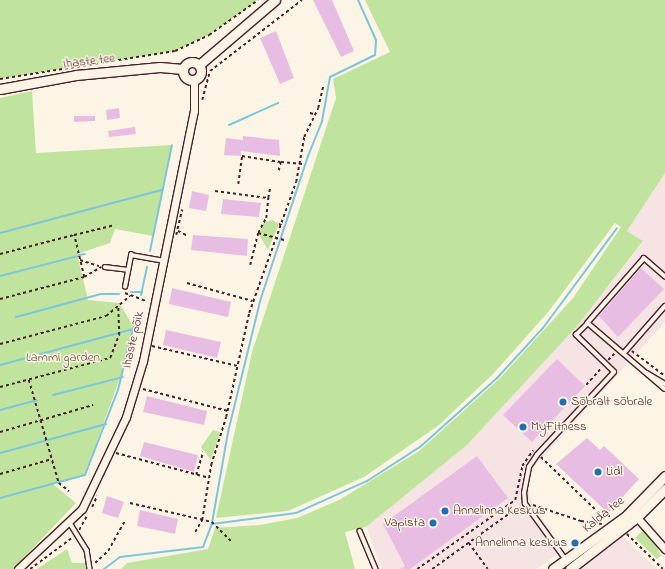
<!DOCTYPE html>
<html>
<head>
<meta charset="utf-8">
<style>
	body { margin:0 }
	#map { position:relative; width:665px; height:569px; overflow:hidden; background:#fcf5e5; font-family:"Indie Flower",sans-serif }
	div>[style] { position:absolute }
	.built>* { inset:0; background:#f6e4e5 }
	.green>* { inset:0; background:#c0e49e }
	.stream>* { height:2px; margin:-1px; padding:0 1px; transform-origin:1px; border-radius:1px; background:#7cc6dd }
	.building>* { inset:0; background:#e7bde4 }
	.path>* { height:1.5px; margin-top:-0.75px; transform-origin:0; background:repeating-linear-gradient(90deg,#4a1f2b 0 3px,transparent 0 6px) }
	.roads { filter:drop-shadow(1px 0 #4a1f2b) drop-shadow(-1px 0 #4a1f2b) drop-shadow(0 1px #4a1f2b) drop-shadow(0 -1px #4a1f2b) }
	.lane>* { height:3.5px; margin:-1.75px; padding:0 1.75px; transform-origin:1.75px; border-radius:1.75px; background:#fcf5e5 }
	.street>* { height:7px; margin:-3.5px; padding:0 3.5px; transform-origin:3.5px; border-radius:3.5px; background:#fcf5e5 }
	.secondary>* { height:9px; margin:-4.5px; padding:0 4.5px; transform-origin:4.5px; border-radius:4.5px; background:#fcf5e5 }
	.secondary>.ring { margin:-4.5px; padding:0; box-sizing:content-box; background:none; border:9px solid #fcf5e5; border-radius:50% }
	.dots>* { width:11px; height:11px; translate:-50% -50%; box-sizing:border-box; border:2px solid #fcf5e5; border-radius:50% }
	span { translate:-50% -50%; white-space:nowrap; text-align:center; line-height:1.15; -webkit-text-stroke:3px #fcf5e5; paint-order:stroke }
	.street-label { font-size:13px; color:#4a1f2b }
	.park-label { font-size:13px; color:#685048 }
	.poi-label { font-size:13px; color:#4a1f2b }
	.left { translate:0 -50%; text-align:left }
	.right { translate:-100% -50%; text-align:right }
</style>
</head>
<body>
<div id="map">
	<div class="built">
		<i style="clip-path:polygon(665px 173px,665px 322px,534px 467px,528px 487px,531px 502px,562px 551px,537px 569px,382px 569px,366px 527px,467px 445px,578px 325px,643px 242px,627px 231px)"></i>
		<i style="clip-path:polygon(620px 534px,657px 569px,576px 569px)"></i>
	</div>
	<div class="green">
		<i style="clip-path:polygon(0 0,258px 0,209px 35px,175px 51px,0 79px)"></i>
		<i style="clip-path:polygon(365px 0,665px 0,665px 173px,627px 231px,643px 241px,578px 325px,467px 445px,366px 527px,345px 532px,355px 569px,121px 569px,127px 563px,208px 549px,215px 528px,260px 525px,297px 518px,339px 500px,419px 451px,500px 378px,532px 343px,573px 298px,621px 227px,615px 223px,549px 311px,493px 374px,439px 425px,364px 477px,288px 511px,216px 518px,252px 352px,336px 98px,333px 79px,390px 52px)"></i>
		<i style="clip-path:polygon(32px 91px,36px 153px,172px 145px,153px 236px,115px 229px,110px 243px,77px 254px,88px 300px,119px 303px,132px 324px,127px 358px,85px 475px,53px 484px,76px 503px,13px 569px,0 569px,0 98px)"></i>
		<i style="clip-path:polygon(273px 220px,279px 224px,268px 250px,258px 233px,264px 222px)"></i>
		<i style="clip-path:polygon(213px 430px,220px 432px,211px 460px,201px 447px)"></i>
		<i style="clip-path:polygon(642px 531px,653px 539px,661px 556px,657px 559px,635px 538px)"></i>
		<i style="clip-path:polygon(67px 549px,72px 563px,85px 563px,86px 569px,37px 569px)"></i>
	</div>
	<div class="stream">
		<i style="left:229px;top:125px;width:54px;rotate:-24.2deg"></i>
		<i style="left:0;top:233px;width:168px;rotate:-14.9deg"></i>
		<i style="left:150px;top:251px;width:108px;rotate:-78.3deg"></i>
		<i style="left:79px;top:255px;width:6px;rotate:-9deg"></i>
		<i style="left:0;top:276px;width:81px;rotate:-14.4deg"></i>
		<i style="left:131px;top:292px;width:11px"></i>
		<i style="left:141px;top:295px;width:29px;rotate:-78deg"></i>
		<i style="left:16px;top:317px;width:88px;rotate:-15.1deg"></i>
		<i style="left:101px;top:294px;width:18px"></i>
		<i style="left:0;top:365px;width:138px;rotate:-15.1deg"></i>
		<i style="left:53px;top:395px;width:72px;rotate:-14.4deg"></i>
		<i style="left:0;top:410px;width:38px;rotate:-15deg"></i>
		<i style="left:0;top:453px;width:110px;rotate:-15.3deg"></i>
		<i style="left:0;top:498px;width:88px;rotate:-15.1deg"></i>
		<i style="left:85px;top:475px;width:91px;rotate:-68.8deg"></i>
		<i style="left:118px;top:390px;width:80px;rotate:-76.3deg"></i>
		<i style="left:212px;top:523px;width:92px;rotate:-80deg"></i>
		<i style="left:228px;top:432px;width:138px;rotate:-76.2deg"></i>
		<i style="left:261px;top:298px;width:150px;rotate:-71.7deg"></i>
		<i style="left:308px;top:156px;width:38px;rotate:-68deg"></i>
		<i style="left:322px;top:121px;width:45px;rotate:-79.7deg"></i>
		<i style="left:330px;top:77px;width:50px;rotate:-26.1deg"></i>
		<i style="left:375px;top:55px;width:15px;rotate:-86deg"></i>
		<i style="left:376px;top:40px;width:44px;rotate:-114.2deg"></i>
		<i style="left:104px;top:569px;width:20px;rotate:-37deg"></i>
		<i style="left:120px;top:557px;width:84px;rotate:-6.9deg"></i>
		<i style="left:203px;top:547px;width:25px;rotate:-69deg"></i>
		<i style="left:212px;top:524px;width:85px;rotate:-7.5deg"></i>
		<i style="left:296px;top:513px;width:78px;rotate:-24.3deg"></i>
		<i style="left:367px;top:481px;width:63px;rotate:-32.7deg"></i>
		<i style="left:420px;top:447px;width:103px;rotate:-41.9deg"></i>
		<i style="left:497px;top:378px;width:68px;rotate:-47.4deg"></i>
		<i style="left:543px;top:328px;width:124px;rotate:-53.5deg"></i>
	</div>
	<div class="building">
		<i style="clip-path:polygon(313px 0,332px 0,354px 51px,341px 57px)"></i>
		<i style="clip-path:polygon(276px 31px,294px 78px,280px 84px,260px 38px)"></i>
		<i style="clip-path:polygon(119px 108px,120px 118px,107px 120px,106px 110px)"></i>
		<i style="clip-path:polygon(74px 116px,95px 116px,95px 121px,74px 122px)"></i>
		<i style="clip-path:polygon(135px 127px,136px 134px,109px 137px,108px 131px)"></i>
		<i style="clip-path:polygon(243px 136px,279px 140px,280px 156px,241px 151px,241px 156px,224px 155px,226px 138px,243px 140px)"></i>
		<i style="clip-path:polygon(192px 191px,209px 195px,206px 211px,189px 208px)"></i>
		<i style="clip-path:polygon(223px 199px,261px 203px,259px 217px,221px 214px)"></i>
		<i style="clip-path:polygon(193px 235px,248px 239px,247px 256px,191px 250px)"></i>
		<i style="clip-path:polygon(641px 268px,664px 289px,618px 337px,599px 316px)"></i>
		<i style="clip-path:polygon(172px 288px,231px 302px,228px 317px,169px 304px)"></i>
		<i style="clip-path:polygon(166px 330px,221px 342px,217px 358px,163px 345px)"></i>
		<i style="clip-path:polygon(557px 359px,585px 386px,532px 442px,503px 415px)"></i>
		<i style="clip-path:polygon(147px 396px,207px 411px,204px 425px,143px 412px)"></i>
		<i style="clip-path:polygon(587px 438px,600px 450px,604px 446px,639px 479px,608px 513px,556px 464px)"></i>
		<i style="clip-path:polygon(144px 442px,198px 455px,194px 472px,140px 456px)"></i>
		<i style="clip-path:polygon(477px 456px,508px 498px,410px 569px,400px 569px,405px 566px,383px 524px)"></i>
		<i style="clip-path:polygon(107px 496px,124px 502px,118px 518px,102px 513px)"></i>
		<i style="clip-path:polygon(140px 510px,178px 519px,175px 534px,137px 526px)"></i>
	</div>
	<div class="path">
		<i style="left:0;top:79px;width:177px;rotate:-9.1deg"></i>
		<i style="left:175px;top:51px;width:38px;rotate:-25deg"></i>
		<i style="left:209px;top:35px;width:60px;rotate:-35.5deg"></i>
		<i style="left:202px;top:100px;width:30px;rotate:-75deg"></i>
		<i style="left:210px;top:71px;width:116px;rotate:-37.7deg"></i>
		<i style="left:310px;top:113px;width:4px;rotate:14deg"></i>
		<i style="left:281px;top:162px;width:22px;rotate:5deg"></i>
		<i style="left:238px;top:184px;width:28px;rotate:-82deg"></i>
		<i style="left:242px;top:156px;width:39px;rotate:9deg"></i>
		<i style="left:281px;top:162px;width:9px;rotate:103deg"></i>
		<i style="left:215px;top:191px;width:53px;rotate:7.5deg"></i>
		<i style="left:268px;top:198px;width:10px;rotate:-79deg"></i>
		<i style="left:279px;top:224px;width:4px;rotate:27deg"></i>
		<i style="left:178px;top:231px;width:11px;rotate:27deg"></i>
		<i style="left:258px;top:233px;width:30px;rotate:15deg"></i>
		<i style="left:176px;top:235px;width:26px;rotate:-77deg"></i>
		<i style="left:0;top:254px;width:76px;rotate:-14.4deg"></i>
		<i style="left:80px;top:260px;width:20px;rotate:18deg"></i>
		<i style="left:250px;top:265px;width:33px;rotate:-76deg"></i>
		<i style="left:258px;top:233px;width:17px;rotate:-62deg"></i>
		<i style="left:266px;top:218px;width:20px;rotate:-84deg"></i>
		<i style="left:84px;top:277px;width:43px;rotate:-103.4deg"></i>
		<i style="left:74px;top:235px;width:42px;rotate:-13.7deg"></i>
		<i style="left:187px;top:283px;width:68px;rotate:15.3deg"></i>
		<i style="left:125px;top:293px;width:22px;rotate:21deg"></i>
		<i style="left:0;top:299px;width:87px;rotate:-14.7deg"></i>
		<i style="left:84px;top:277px;width:20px;rotate:-30deg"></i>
		<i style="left:0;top:344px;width:110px;rotate:-14.8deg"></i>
		<i style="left:106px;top:316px;width:31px;rotate:-40deg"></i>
		<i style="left:152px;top:346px;width:88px;rotate:13.1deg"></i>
		<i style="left:632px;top:351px;width:41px;rotate:37.1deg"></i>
		<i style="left:608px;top:360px;width:10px;rotate:-45deg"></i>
		<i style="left:29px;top:380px;width:107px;rotate:73.8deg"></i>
		<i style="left:59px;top:483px;width:13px;rotate:39deg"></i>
		<i style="left:586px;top:385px;width:24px;rotate:-48deg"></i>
		<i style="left:0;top:387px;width:114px;rotate:-14.8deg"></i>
		<i style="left:110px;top:358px;width:25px;rotate:-69deg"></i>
		<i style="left:119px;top:335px;width:29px;rotate:-92deg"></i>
		<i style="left:143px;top:389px;width:88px;rotate:14.5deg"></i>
		<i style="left:0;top:432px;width:97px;rotate:-16.2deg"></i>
		<i style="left:116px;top:453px;width:96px;rotate:15deg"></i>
		<i style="left:541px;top:457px;width:83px;rotate:44deg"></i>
		<i style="left:601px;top:515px;width:10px;rotate:6deg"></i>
		<i style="left:0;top:474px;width:54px;rotate:-16.1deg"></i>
		<i style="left:196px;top:475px;width:24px;rotate:-73deg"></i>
		<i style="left:130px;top:503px;width:84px;rotate:13deg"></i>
		<i style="left:212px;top:522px;width:28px;rotate:45deg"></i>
		<i style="left:533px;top:505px;width:51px;rotate:18.4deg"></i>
		<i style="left:581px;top:521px;width:21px;rotate:8deg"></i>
		<i style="left:92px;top:507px;width:12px;rotate:-66deg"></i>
		<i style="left:79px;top:530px;width:18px;rotate:-61deg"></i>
		<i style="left:195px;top:532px;width:14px;rotate:-60deg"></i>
		<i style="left:202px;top:520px;width:56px;rotate:-80.7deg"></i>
		<i style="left:211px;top:465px;width:50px;rotate:-72.6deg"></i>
		<i style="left:226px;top:417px;width:107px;rotate:-77.5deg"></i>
		<i style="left:249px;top:313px;width:139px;rotate:-70.3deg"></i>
		<i style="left:296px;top:182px;width:46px;rotate:-79.9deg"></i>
		<i style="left:304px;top:137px;width:32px;rotate:-64deg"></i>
		<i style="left:318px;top:108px;width:22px;rotate:-77deg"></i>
		<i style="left:627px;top:534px;width:50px;rotate:44.2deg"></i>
		<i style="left:469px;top:543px;width:32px;rotate:54deg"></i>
		<i style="left:95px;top:563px;width:18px;rotate:-43deg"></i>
		<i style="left:108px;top:551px;width:35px;rotate:-61deg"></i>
		<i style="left:30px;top:569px;width:54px;rotate:-36.7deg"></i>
		<i style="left:417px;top:569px;width:120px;rotate:-35.1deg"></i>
		<i style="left:515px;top:500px;width:35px;rotate:-78deg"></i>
		<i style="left:522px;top:466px;width:19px;rotate:-55deg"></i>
		<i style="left:432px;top:569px;width:105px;rotate:-35.7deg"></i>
		<i style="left:517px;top:508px;width:5px;rotate:11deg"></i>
	</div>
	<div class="roads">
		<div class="lane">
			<i style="left:105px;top:267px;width:23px;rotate:7deg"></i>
			<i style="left:665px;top:277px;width:28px;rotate:-139deg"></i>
			<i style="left:644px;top:259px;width:85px;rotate:131.2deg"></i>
			<i style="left:588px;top:323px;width:101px;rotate:40.6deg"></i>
			<i style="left:125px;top:287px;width:33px;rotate:-79deg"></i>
			<i style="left:131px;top:255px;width:34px;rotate:10deg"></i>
			<i style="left:624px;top:353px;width:62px;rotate:-48.9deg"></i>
			<i style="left:647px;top:373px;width:21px;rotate:31deg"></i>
			<i style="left:70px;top:523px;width:32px;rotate:58deg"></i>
			<i style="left:87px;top:550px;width:19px;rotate:81deg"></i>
			<i style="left:360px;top:531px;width:41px;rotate:67.2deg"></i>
			<i style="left:565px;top:559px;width:68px;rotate:-126deg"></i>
			<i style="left:525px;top:504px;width:11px;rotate:-95deg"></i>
			<i style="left:524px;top:493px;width:26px;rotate:-79deg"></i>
			<i style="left:529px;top:467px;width:14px;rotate:-56deg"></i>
			<i style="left:537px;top:455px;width:113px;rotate:-47.1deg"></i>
			<i style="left:614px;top:372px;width:53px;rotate:-135.8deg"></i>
			<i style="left:576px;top:335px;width:17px;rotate:-45deg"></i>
		</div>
		<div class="street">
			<i style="left:634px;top:514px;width:47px;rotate:48.5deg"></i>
			<i style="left:18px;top:569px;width:88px;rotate:-43.2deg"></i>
			<i style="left:82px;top:509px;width:102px;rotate:-64.4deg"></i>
			<i style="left:126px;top:417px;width:59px;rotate:-73.1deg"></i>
			<i style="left:143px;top:361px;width:255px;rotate:-78.5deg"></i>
			<i style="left:194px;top:111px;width:31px;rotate:-90deg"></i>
		</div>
		<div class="secondary">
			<i class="ring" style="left:183px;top:62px;width:9px;height:9px"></i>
			<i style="left:199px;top:65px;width:100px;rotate:-40.5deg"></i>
			<i style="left:0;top:89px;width:77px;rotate:-10.4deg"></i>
			<i style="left:76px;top:75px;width:84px;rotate:-5.4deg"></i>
			<i style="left:160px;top:67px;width:23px;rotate:5deg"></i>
			<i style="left:553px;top:569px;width:90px;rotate:-36deg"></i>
			<i style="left:626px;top:516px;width:56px;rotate:-45.7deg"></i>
			<i style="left:570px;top:569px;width:85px;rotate:-37.8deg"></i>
			<i style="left:637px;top:517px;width:40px;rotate:-45deg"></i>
		</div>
	</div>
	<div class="dots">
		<i style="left:563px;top:402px;background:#1f6fb2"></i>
		<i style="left:523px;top:427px;background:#1f6fb2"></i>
		<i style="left:598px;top:472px;background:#1f6fb2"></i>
		<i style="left:445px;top:511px;background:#1f6fb2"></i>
		<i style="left:433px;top:523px;background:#1f6fb2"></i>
		<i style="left:575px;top:543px;background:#1f6fb2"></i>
	</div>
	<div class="street-label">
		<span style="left:89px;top:62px;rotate:-7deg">Ihaste tee</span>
		<span style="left:134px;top:340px;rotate:-77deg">Ihaste põik</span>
		<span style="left:604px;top:515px;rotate:-39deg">Kalda tee</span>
	</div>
	<div class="park-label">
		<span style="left:63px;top:358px">Lammi garden</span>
	</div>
	<div class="poi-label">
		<span class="left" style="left:571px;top:402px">Sõbralt sõbrale</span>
		<span class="left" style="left:531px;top:427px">MyFitness</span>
		<span class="left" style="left:606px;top:472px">Lidl</span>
		<span class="left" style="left:453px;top:511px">Annelinna Keskus</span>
		<span class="right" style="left:425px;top:523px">Vapista</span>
		<span class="right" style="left:567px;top:543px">Annelinna keskus</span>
	</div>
</div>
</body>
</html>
